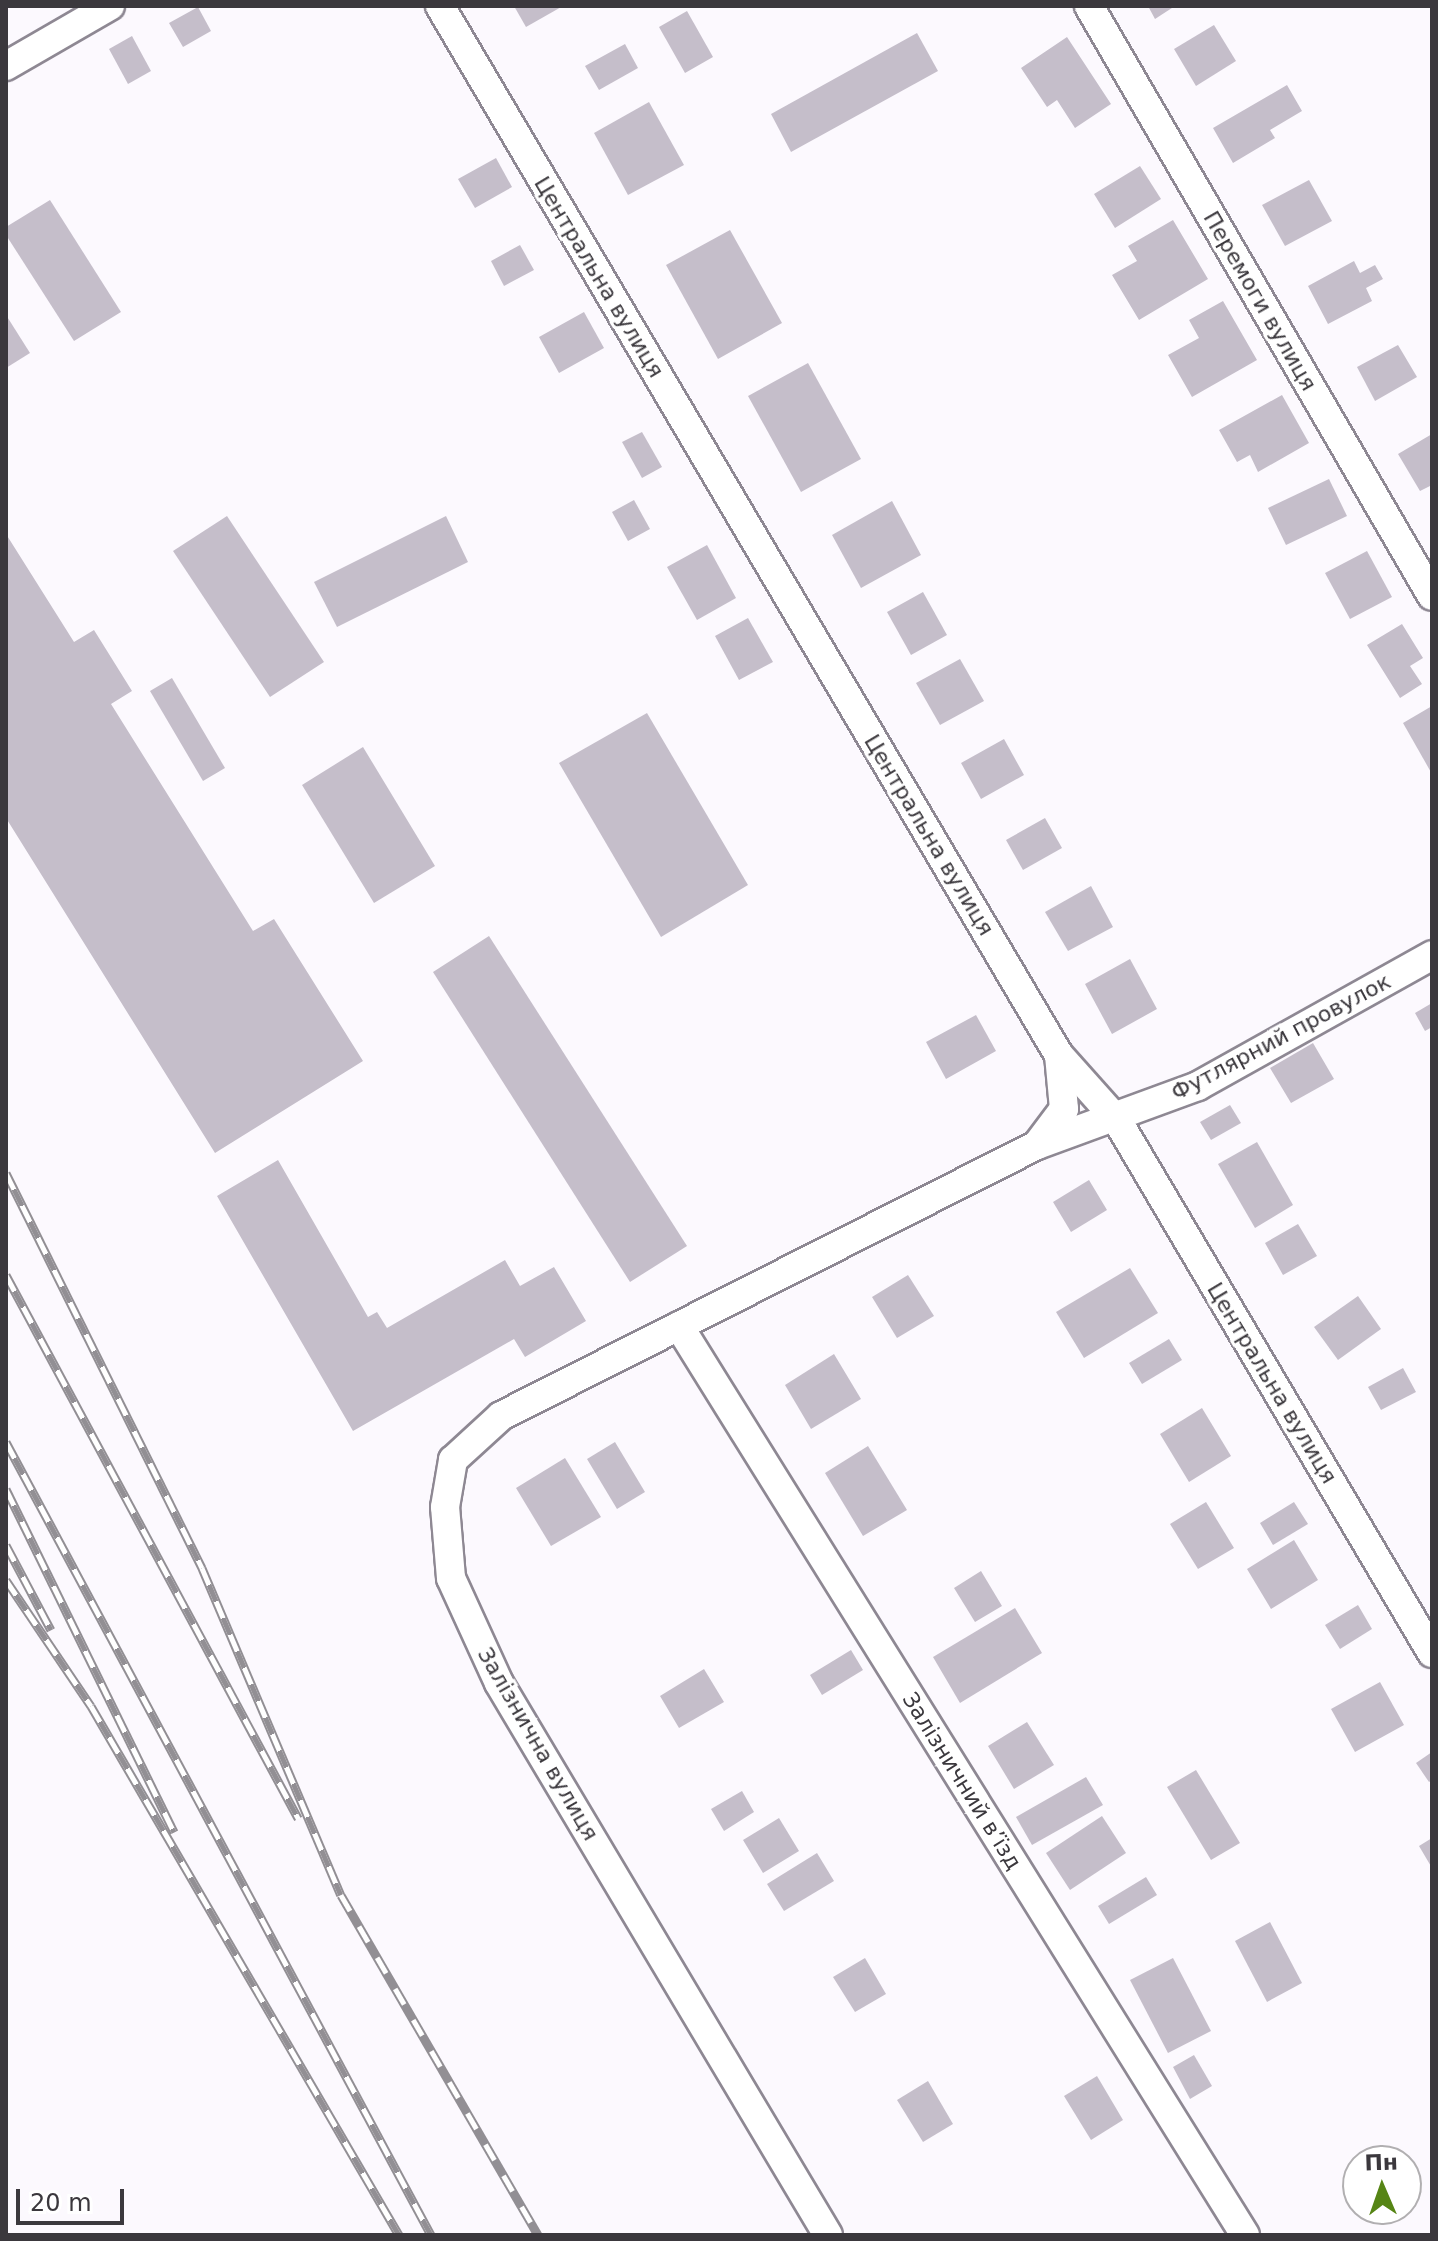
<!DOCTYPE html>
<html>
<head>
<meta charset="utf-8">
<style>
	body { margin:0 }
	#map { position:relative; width:1438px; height:2241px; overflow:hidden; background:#fcf9fe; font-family:"DejaVu Sans",sans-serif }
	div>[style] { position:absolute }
	.building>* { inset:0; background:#c5beca }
	.roads { filter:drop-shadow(2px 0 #8e8893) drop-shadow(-2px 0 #8e8893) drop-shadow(0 2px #8e8893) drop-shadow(0 -2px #8e8893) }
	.minor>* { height:28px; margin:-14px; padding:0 14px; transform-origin:14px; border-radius:14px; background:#fff }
	.rail>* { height:9px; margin-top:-4.5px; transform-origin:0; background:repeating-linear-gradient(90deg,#fff 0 18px,#928f94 0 36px); box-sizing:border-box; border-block:2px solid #928f94 }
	span { translate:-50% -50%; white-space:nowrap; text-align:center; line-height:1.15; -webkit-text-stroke:6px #fff; paint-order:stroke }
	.street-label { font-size:22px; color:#3b383d }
	.frame { position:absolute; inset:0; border:8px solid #3b383d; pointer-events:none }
	.north { position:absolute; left:1342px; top:2145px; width:80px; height:80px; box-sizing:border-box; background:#fff; border:2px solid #b1afb1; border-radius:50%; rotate:358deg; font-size:22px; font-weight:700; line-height:32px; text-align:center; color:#3b383d }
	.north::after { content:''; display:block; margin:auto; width:28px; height:36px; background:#568515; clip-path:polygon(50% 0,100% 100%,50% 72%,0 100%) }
	.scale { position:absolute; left:16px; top:2189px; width:108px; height:36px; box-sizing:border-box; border:4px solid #3b383d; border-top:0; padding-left:10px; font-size:24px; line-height:28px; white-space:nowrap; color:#3b383d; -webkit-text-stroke:6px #fff; paint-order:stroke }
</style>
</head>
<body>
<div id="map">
	<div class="building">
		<i style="clip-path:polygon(514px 6px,563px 6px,526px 27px)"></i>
		<i style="clip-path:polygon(1148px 6px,1175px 6px,1155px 19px)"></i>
		<i style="clip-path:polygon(198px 7px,211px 31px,183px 47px,169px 23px)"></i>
		<i style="clip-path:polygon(687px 11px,713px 57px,685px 73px,659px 27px)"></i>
		<i style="clip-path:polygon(1214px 25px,1236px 61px,1196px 86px,1174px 49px)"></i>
		<i style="clip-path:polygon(917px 33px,938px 71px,791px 152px,771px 114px)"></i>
		<i style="clip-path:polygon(132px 36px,151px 71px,128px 84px,109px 49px)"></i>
		<i style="clip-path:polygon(1067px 37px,1111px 104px,1075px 128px,1057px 100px,1047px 107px,1021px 68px)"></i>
		<i style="clip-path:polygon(625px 44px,638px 68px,599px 90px,585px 66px)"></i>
		<i style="clip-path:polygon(1287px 85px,1302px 111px,1270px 130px,1275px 138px,1233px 163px,1213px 128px)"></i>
		<i style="clip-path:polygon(649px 102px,684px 165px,628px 195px,594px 133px)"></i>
		<i style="clip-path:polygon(496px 158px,512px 187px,475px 208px,458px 179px)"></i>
		<i style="clip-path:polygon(1140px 166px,1161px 199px,1115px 228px,1094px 194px)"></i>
		<i style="clip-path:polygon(1309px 180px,1332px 221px,1285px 246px,1262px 205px)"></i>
		<i style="clip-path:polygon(50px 200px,121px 312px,74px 341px,6px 235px,6px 227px)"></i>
		<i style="clip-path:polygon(1173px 220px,1208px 279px,1139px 320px,1112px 275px,1137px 261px,1128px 246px)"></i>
		<i style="clip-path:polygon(730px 230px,782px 323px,718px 359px,666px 265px)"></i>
		<i style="clip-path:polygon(520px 245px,534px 270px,504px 286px,491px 261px)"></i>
		<i style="clip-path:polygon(1354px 261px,1360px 273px,1375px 265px,1383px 279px,1366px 288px,1372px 301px,1328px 324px,1308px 286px)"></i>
		<i style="clip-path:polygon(1223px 301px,1257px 360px,1192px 397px,1168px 355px,1199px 338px,1189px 320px)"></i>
		<i style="clip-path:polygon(584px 312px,604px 348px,559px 373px,539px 337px)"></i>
		<i style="clip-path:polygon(6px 315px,30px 353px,6px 368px)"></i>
		<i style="clip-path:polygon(1398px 345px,1417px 377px,1375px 401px,1357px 367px)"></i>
		<i style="clip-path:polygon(808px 363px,861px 459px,801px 492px,748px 396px)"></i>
		<i style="clip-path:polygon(1282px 395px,1309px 443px,1258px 472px,1250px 455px,1237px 462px,1219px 430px)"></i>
		<i style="clip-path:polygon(642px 432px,662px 467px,642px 478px,622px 442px)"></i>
		<i style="clip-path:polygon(1432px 434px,1432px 485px,1420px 491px,1398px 454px)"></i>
		<i style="clip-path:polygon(1329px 479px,1347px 516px,1286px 545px,1268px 508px)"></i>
		<i style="clip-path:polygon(634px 500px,650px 529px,628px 541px,612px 512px)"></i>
		<i style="clip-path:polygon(892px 501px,921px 555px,861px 588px,832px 535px)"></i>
		<i style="clip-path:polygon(227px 516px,324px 662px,270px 697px,173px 551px)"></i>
		<i style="clip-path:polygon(446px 516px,468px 562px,337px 627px,314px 582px)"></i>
		<i style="clip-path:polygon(6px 534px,74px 642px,94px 630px,132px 691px,111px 704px,253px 931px,274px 919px,363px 1061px,215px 1153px,6px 818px)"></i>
		<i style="clip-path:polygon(707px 545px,736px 598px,697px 620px,667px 567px)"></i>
		<i style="clip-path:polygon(1367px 551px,1392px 597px,1350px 619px,1325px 573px)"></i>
		<i style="clip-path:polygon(923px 592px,947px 635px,911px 655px,887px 612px)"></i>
		<i style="clip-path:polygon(748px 618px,773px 662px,739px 680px,715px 636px)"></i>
		<i style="clip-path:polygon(1402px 624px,1423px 658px,1410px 666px,1422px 684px,1400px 698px,1367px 645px)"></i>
		<i style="clip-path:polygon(960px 659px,984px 701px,940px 725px,916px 683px)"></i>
		<i style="clip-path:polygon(172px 678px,225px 768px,203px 781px,150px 691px)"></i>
		<i style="clip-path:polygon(1432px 706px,1432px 774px,1403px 723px)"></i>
		<i style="clip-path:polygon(647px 713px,748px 885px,661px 937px,559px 763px)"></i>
		<i style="clip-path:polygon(1004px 739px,1024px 775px,981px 799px,961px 763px)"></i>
		<i style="clip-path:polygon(363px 747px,435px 866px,374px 903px,302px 785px)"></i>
		<i style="clip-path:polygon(1045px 818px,1062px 848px,1023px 870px,1006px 840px)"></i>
		<i style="clip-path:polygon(1091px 886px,1113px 927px,1068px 951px,1045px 912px)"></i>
		<i style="clip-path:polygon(489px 936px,687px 1246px,630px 1282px,433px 972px)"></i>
		<i style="clip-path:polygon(1130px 959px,1157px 1009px,1112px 1034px,1085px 984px)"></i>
		<i style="clip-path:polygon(1432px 1003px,1432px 1027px,1425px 1031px,1415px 1013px)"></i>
		<i style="clip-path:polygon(976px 1015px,996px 1051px,946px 1079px,926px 1042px)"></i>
		<i style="clip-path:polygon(1313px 1043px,1334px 1079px,1291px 1103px,1270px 1068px)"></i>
		<i style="clip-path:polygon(1230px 1105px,1241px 1123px,1211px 1140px,1200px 1122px)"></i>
		<i style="clip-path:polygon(1257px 1142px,1293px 1205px,1255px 1228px,1218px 1164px)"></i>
		<i style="clip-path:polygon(278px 1160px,368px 1317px,377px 1312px,387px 1328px,505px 1260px,520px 1286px,554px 1267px,586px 1321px,525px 1357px,514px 1339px,353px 1431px,217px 1196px)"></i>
		<i style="clip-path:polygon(1089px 1180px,1107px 1210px,1071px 1232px,1053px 1202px)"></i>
		<i style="clip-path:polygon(1298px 1224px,1317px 1256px,1283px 1275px,1265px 1243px)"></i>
		<i style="clip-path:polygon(1130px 1268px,1158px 1313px,1084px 1358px,1056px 1312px)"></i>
		<i style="clip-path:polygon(908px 1275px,934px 1316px,897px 1338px,872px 1297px)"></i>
		<i style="clip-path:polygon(1358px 1296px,1381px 1329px,1338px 1360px,1314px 1327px)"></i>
		<i style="clip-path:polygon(1169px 1339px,1182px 1360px,1142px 1384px,1129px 1363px)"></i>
		<i style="clip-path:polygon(834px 1354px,861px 1399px,811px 1429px,785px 1385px)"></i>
		<i style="clip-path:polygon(1403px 1368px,1416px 1392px,1381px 1410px,1368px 1387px)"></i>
		<i style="clip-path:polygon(1202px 1408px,1231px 1456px,1189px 1482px,1160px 1434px)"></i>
		<i style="clip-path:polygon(615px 1442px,645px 1492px,617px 1509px,587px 1459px)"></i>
		<i style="clip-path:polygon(868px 1446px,907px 1510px,863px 1536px,825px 1473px)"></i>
		<i style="clip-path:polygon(565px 1458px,601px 1517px,551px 1546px,516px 1488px)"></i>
		<i style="clip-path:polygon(1206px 1502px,1234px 1548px,1198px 1569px,1170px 1524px)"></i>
		<i style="clip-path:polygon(1294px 1502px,1308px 1524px,1273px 1545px,1260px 1523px)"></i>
		<i style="clip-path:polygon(1294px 1540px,1318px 1580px,1271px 1609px,1247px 1569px)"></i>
		<i style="clip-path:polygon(981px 1571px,1002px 1606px,975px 1622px,954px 1588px)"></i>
		<i style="clip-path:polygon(1358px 1605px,1372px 1629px,1340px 1649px,1325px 1625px)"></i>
		<i style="clip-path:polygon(1015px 1608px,1042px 1653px,960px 1703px,933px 1657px)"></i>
		<i style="clip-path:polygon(851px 1650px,863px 1670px,822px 1695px,810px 1675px)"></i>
		<i style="clip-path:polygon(704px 1669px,724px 1702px,679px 1728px,660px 1696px)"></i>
		<i style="clip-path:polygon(1380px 1682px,1404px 1725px,1355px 1752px,1331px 1709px)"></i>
		<i style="clip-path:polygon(1027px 1722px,1054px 1765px,1014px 1789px,988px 1746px)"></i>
		<i style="clip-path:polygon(1432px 1752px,1432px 1780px,1429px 1782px,1416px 1763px)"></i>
		<i style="clip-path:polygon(1196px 1770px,1240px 1843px,1211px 1860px,1167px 1787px)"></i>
		<i style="clip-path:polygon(1086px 1777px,1103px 1805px,1032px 1845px,1016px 1817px)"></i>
		<i style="clip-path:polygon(742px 1791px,754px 1812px,724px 1831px,711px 1809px)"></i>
		<i style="clip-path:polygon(1102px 1816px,1126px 1853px,1070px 1890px,1046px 1853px)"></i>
		<i style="clip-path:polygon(779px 1818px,799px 1851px,763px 1873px,743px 1840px)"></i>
		<i style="clip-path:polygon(1432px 1838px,1432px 1868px,1419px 1846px)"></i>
		<i style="clip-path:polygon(817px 1853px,834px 1881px,784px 1911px,767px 1884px)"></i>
		<i style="clip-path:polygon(1146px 1877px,1157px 1895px,1109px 1924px,1098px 1906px)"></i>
		<i style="clip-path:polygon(1270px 1922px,1302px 1983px,1267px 2002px,1235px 1941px)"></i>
		<i style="clip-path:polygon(865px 1958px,886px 1994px,855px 2012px,833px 1977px)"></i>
		<i style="clip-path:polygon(1173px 1958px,1211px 2031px,1168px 2053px,1130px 1980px)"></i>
		<i style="clip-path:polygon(1194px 2055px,1212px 2086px,1190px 2099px,1173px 2067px)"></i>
		<i style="clip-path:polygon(1097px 2076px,1123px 2120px,1091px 2140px,1064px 2096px)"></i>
		<i style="clip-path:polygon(928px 2081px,953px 2124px,923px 2142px,897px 2100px)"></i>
	</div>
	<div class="roads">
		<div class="minor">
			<i style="left:440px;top:6px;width:1218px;rotate:59.46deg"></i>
			<i style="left:1059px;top:1055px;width:87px;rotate:48.3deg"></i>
			<i style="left:1117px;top:1120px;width:619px;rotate:59.42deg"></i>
			<i style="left:1089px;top:6px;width:682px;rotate:59.83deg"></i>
			<i style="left:6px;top:66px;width:120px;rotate:-30deg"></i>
			<i style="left:1037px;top:1145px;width:171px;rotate:-20.1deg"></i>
			<i style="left:1198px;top:1086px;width:268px;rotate:-29.2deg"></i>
			<i style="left:679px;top:1326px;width:1071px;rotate:58.09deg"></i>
			<i style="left:828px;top:2235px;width:643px;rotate:-120.8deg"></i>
			<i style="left:499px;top:1683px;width:115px;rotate:-114.6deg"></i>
			<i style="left:451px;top:1578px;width:71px;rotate:-94.8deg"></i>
			<i style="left:445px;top:1507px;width:48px;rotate:-80.3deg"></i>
			<i style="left:453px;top:1460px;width:65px;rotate:-42.5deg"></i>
			<i style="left:501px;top:1416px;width:601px;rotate:-26.82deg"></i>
			<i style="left:1037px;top:1145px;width:45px;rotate:-53.1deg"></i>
			<i style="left:1064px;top:1109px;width:54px;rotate:-95.3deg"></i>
		</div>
	</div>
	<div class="rail">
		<i style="left:6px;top:1173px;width:441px;rotate:63.6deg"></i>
		<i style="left:202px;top:1568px;width:355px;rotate:67deg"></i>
		<i style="left:341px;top:1895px;width:393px;rotate:59.9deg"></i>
		<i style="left:6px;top:1275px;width:617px;rotate:61.73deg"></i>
		<i style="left:6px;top:1442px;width:900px;rotate:61.81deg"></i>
		<i style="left:6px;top:1489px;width:382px;rotate:63.9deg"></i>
		<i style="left:6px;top:1545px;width:96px;rotate:62.1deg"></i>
		<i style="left:6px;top:1580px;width:152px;rotate:56deg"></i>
		<i style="left:91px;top:1706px;width:612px;rotate:59.79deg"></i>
	</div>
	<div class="street-label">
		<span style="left:599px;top:277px;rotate:59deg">Центральна вулиця</span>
		<span style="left:1260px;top:301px;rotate:60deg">Перемоги вулиця</span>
		<span style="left:929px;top:835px;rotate:59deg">Центральна вулиця</span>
		<span style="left:1281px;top:1037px;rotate:-28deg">Футлярний провулок</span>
		<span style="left:1272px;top:1383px;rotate:59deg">Центральна вулиця</span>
		<span style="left:538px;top:1744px;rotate:60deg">Залізнична вулиця</span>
		<span style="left:962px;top:1781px;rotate:58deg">Залізничний в’їзд</span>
	</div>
	<div class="frame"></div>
	<div class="north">Пн</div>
	<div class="scale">20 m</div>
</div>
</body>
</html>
